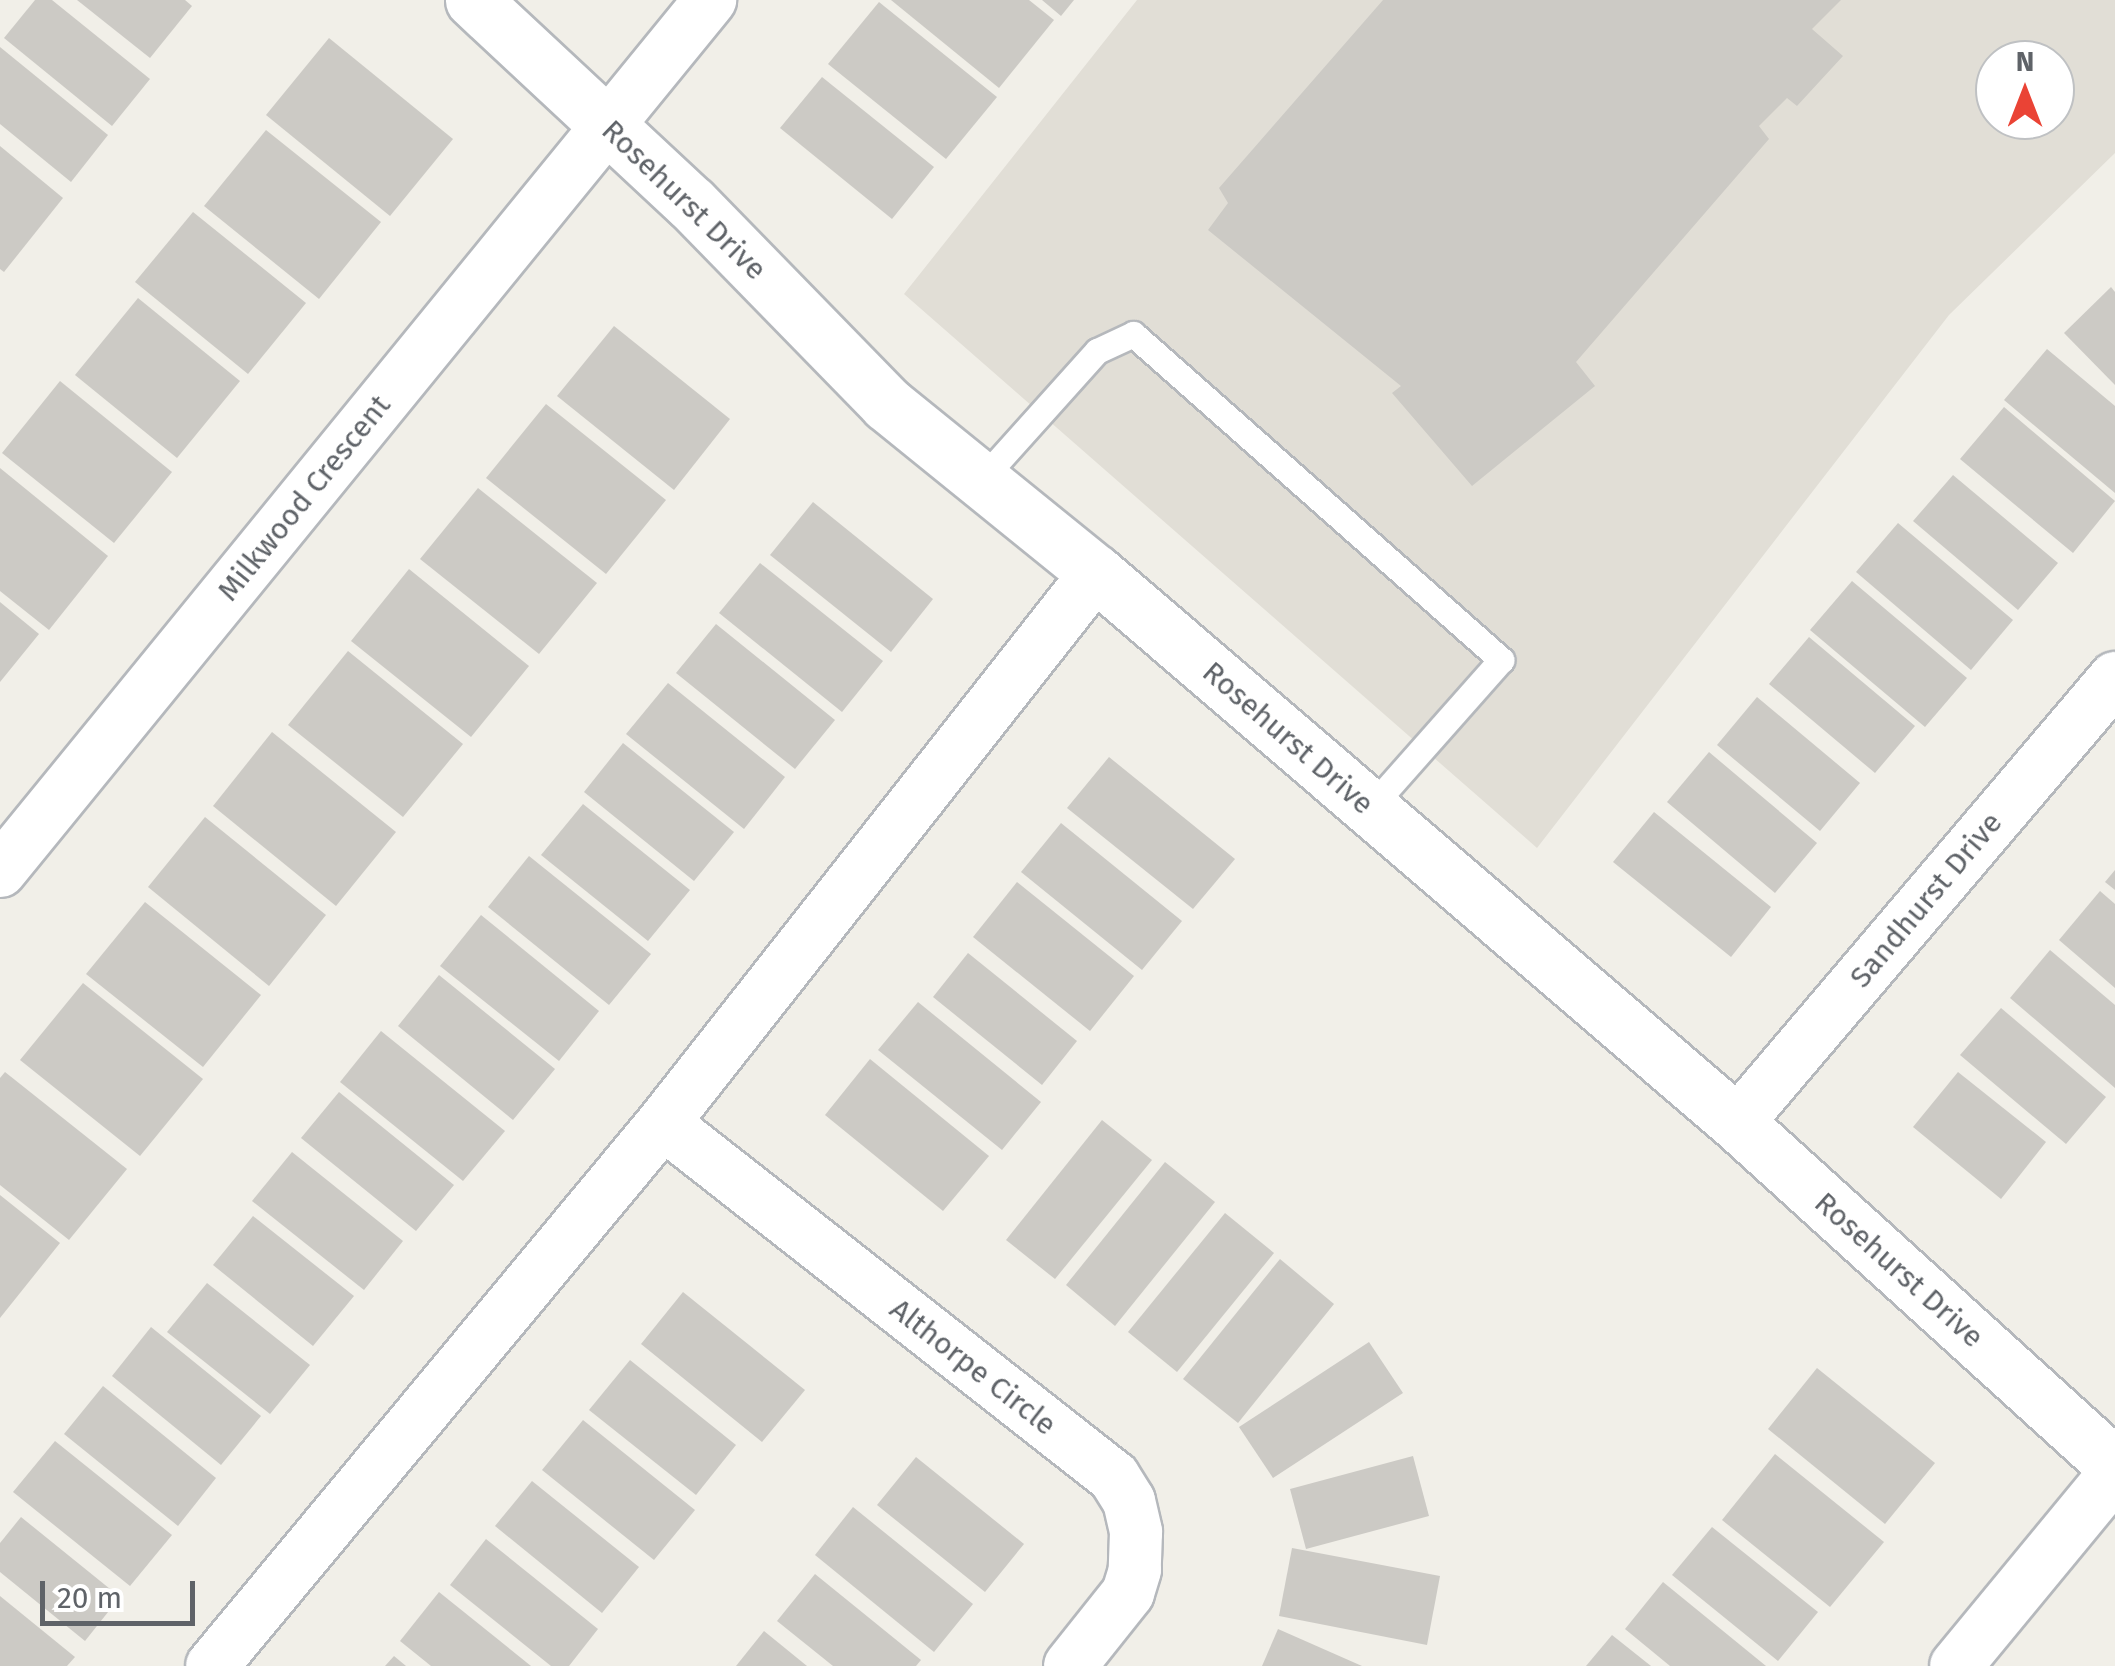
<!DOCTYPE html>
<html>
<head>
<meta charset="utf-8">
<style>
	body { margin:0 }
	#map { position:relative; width:2115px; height:1666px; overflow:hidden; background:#f1efe8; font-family:"Fira Sans",sans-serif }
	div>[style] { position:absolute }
	.education>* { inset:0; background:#e1ded6 }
	.building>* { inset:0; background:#cccac5 }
	.roads { filter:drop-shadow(2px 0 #b5b8bc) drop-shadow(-2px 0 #b5b8bc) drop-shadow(0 2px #b5b8bc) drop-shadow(0 -2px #b5b8bc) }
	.service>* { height:25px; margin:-12.5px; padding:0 12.5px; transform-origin:12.5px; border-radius:12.5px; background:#fff }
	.minor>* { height:52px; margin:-26px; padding:0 26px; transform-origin:26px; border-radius:26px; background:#fff }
	.tertiary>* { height:55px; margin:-27.5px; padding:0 27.5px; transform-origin:27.5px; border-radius:27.5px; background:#fff }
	span { translate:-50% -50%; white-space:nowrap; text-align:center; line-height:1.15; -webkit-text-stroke:9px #fff; paint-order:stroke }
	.street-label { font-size:30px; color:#5f6368 }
	.north { position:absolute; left:1975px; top:40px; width:100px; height:100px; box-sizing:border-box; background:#fff; border:2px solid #bfc1c3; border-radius:50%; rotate:0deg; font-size:28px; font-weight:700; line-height:40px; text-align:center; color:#5f6368 }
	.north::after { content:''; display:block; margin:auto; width:35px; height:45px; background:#ea4335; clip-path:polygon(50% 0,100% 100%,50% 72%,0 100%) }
	.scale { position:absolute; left:40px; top:1581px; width:155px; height:45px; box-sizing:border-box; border:5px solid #5f6368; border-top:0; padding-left:12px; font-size:30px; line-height:35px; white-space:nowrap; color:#5f6368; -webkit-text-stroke:8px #fff; paint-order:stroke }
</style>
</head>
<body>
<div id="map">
	<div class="education">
		<i style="clip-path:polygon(evenodd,1137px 0,2115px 0,2115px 153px,1949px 315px,1537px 848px,904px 294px,1137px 0,1995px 60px,2055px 60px,2055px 120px,1995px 120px,1995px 60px)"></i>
	</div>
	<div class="building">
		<i style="clip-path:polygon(35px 0,52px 0,150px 79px,112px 126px,4px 38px)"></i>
		<i style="clip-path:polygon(77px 0,185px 0,192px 6px,150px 58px)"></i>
		<i style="clip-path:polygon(891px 0,1029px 0,1054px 20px,999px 88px)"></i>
		<i style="clip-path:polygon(1042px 0,1074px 0,1061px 16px)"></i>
		<i style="clip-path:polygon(1383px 0,1841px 0,1812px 29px,1843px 56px,1797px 106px,1787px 98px,1759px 126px,1769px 139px,1576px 362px,1595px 386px,1472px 486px,1392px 393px,1401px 386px,1208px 230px,1228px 203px,1219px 188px)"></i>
		<i style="clip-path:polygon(879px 2px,997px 97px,946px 159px,828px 64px)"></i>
		<i style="clip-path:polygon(329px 38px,453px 139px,390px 216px,266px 115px)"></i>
		<i style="clip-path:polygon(0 47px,108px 135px,71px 182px,0 124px)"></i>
		<i style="clip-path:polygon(822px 77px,934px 167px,892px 219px,780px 128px)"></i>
		<i style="clip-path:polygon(266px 130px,381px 222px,319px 299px,204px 206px)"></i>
		<i style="clip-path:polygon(0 146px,63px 198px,4px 272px,0 269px)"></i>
		<i style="clip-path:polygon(193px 212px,306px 303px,248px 374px,135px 282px)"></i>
		<i style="clip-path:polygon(2111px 287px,2115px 292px,2115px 385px,2064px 333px)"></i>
		<i style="clip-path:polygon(138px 298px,240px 381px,177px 458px,75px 375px)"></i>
		<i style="clip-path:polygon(614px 326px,730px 419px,674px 490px,557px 396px)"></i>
		<i style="clip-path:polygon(2047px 349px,2115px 406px,2115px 493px,2004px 400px)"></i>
		<i style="clip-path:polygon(60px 381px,172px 472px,114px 543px,2px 453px)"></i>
		<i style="clip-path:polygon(546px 404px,666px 500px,606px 574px,486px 478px)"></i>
		<i style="clip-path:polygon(2004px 407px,2115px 501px,2073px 553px,1960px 459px)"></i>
		<i style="clip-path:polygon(0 468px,108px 556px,49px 630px,0 591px)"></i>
		<i style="clip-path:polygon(1953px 475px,2058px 563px,2018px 610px,1913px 521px)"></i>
		<i style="clip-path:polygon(478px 488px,597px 583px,539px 654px,420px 559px)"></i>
		<i style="clip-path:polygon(813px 502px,933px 599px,891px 652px,770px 555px)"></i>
		<i style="clip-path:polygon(1898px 523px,2013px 620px,1971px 670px,1856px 572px)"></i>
		<i style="clip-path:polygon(760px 563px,883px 661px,842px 712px,719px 613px)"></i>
		<i style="clip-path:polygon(409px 569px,529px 666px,471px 737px,351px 641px)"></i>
		<i style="clip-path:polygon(1852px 581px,1967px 678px,1925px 727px,1810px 630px)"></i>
		<i style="clip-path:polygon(0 602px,39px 634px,0 682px)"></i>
		<i style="clip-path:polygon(716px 624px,835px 720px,795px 769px,676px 673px)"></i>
		<i style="clip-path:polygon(1809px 637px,1915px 726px,1875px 773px,1769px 684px)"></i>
		<i style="clip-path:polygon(348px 651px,463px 744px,403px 817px,288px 725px)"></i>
		<i style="clip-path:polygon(668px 683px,785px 777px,744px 829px,626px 734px)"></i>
		<i style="clip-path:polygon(1757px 697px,1860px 783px,1820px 831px,1717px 745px)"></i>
		<i style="clip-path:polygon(272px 732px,396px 832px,336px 906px,213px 806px)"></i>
		<i style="clip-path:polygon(623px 743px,734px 832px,694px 881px,584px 792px)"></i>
		<i style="clip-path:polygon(1709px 752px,1817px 843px,1775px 893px,1667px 802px)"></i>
		<i style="clip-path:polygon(1109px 757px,1235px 859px,1193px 909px,1067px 808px)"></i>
		<i style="clip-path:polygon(583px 804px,690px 890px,648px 941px,541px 855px)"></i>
		<i style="clip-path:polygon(1654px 812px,1771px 907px,1731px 957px,1613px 862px)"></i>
		<i style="clip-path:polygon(205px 817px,326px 915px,269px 986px,148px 887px)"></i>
		<i style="clip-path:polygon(1061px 823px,1182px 921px,1142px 970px,1021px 872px)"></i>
		<i style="clip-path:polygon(529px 856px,651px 954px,609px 1005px,488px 907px)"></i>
		<i style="clip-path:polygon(2115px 870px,2115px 890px,2105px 882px)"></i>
		<i style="clip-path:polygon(1017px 882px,1134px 976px,1090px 1031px,973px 937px)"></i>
		<i style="clip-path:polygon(2100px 891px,2115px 904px,2115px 988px,2059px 940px)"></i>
		<i style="clip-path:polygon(145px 902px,261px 995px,203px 1067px,86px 974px)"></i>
		<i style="clip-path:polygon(481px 915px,599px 1011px,559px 1061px,440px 966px)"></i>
		<i style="clip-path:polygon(2050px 950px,2115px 1005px,2115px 1088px,2010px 998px)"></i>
		<i style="clip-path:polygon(968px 953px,1077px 1041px,1042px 1085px,933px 997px)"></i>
		<i style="clip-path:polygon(439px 975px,555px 1069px,513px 1120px,398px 1026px)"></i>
		<i style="clip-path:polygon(83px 983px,203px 1079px,140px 1156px,20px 1060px)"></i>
		<i style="clip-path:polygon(918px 1002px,1041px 1102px,1002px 1150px,878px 1050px)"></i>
		<i style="clip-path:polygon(2001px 1008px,2106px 1097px,2066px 1144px,1960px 1055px)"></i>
		<i style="clip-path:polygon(381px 1031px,505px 1131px,463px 1181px,340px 1082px)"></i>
		<i style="clip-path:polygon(870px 1059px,989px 1156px,943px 1211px,825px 1115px)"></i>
		<i style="clip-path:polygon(5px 1072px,127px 1169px,69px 1240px,0 1185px,0 1078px)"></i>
		<i style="clip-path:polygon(1958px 1072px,2046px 1142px,2001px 1199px,1913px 1127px)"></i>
		<i style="clip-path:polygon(339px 1092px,454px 1185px,416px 1231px,301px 1138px)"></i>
		<i style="clip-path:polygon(1102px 1120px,1152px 1160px,1055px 1279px,1006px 1240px)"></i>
		<i style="clip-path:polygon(292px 1152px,403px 1241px,364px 1290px,252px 1201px)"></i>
		<i style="clip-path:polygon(1165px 1162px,1215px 1202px,1115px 1326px,1066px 1285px)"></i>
		<i style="clip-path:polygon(0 1195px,60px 1243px,0 1318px)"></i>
		<i style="clip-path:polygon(1225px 1213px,1274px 1253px,1177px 1372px,1128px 1332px)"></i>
		<i style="clip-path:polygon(253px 1216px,354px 1296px,313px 1346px,213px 1265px)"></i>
		<i style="clip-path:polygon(1280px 1259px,1334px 1304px,1238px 1423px,1183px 1379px)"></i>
		<i style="clip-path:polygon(207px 1283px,310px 1365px,270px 1414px,167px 1332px)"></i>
		<i style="clip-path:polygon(683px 1292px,805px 1390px,762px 1442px,641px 1344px)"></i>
		<i style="clip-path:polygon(151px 1327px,261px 1416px,221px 1465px,112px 1376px)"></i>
		<i style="clip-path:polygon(1369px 1342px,1403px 1393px,1273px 1478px,1239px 1427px)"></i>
		<i style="clip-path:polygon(630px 1360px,736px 1445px,696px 1495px,589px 1410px)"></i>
		<i style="clip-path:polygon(1817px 1368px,1935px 1463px,1885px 1524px,1768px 1429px)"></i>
		<i style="clip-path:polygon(103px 1386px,216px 1478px,178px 1526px,64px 1434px)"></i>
		<i style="clip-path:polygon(583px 1420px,695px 1510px,654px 1560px,542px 1470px)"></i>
		<i style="clip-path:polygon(55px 1441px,172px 1535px,130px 1586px,13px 1492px)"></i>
		<i style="clip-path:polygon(1775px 1454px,1884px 1542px,1830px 1607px,1722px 1520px)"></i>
		<i style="clip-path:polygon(1413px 1456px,1429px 1516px,1306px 1549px,1290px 1489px)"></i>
		<i style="clip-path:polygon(916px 1457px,1024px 1544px,985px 1592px,877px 1505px)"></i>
		<i style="clip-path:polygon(532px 1481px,639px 1567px,602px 1613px,495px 1526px)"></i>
		<i style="clip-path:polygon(853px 1507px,973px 1604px,934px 1652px,815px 1555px)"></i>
		<i style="clip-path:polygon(21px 1517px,120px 1597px,85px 1641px,0 1572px,0 1543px)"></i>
		<i style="clip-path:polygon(1712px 1527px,1818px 1612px,1778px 1661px,1672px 1575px)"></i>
		<i style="clip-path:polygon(486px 1539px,598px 1629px,569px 1666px,551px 1666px,450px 1585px)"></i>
		<i style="clip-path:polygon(1292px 1548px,1440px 1576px,1427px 1645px,1279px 1616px)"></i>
		<i style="clip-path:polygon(815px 1574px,921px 1660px,916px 1666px,833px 1666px,777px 1621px)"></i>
		<i style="clip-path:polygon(1663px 1582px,1766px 1666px,1670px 1666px,1625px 1629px)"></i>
		<i style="clip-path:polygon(439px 1592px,531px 1666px,431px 1666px,400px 1641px)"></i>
		<i style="clip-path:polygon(0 1596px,75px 1657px,67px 1666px,0 1666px)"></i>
		<i style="clip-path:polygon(1278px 1629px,1362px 1666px,1262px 1666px)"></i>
		<i style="clip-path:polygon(764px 1631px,807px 1666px,736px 1666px)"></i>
		<i style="clip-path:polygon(1612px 1635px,1651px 1666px,1586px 1666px)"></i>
		<i style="clip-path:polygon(394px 1656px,406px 1666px,385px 1666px)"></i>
	</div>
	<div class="roads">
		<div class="service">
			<i style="left:982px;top:479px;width:172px;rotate:-48.1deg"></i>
			<i style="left:1097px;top:351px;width:40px;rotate:-25deg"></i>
			<i style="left:1133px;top:334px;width:492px;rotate:41.5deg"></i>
			<i style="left:1501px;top:660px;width:198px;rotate:131.5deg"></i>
		</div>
		<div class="minor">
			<i style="left:0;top:871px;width:1124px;rotate:-50.81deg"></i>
			<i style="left:663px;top:1123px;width:573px;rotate:38.13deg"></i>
			<i style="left:1114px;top:1477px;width:28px;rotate:58deg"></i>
			<i style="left:1129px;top:1501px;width:32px;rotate:77deg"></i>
			<i style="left:1136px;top:1532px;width:38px;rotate:92deg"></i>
			<i style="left:1135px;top:1570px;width:24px;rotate:107deg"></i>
			<i style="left:1128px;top:1593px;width:93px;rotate:128.5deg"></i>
			<i style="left:1737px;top:1123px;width:584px;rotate:-49.65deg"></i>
			<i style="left:212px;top:1666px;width:706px;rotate:-50.29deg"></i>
			<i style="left:663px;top:1123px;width:700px;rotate:-51.79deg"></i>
			<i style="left:1956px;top:1666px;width:250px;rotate:-50.5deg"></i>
		</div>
		<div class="tertiary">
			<i style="left:473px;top:0;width:299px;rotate:43deg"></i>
			<i style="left:692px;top:204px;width:279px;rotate:45.7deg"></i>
			<i style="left:887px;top:404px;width:269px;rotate:39deg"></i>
			<i style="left:1096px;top:573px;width:845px;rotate:40.63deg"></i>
			<i style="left:1737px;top:1123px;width:510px;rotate:42.22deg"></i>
		</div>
	</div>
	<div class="street-label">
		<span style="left:684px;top:200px;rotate:44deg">Rosehurst Drive</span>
		<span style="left:304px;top:498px;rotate:-51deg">Milkwood Crescent</span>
		<span style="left:1288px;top:738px;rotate:41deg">Rosehurst Drive</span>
		<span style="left:1926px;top:900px;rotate:-50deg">Sandhurst Drive</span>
		<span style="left:1899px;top:1270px;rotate:42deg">Rosehurst Drive</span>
		<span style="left:973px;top:1367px;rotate:38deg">Althorpe Circle</span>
	</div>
	<div class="north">N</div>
	<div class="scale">20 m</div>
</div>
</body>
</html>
